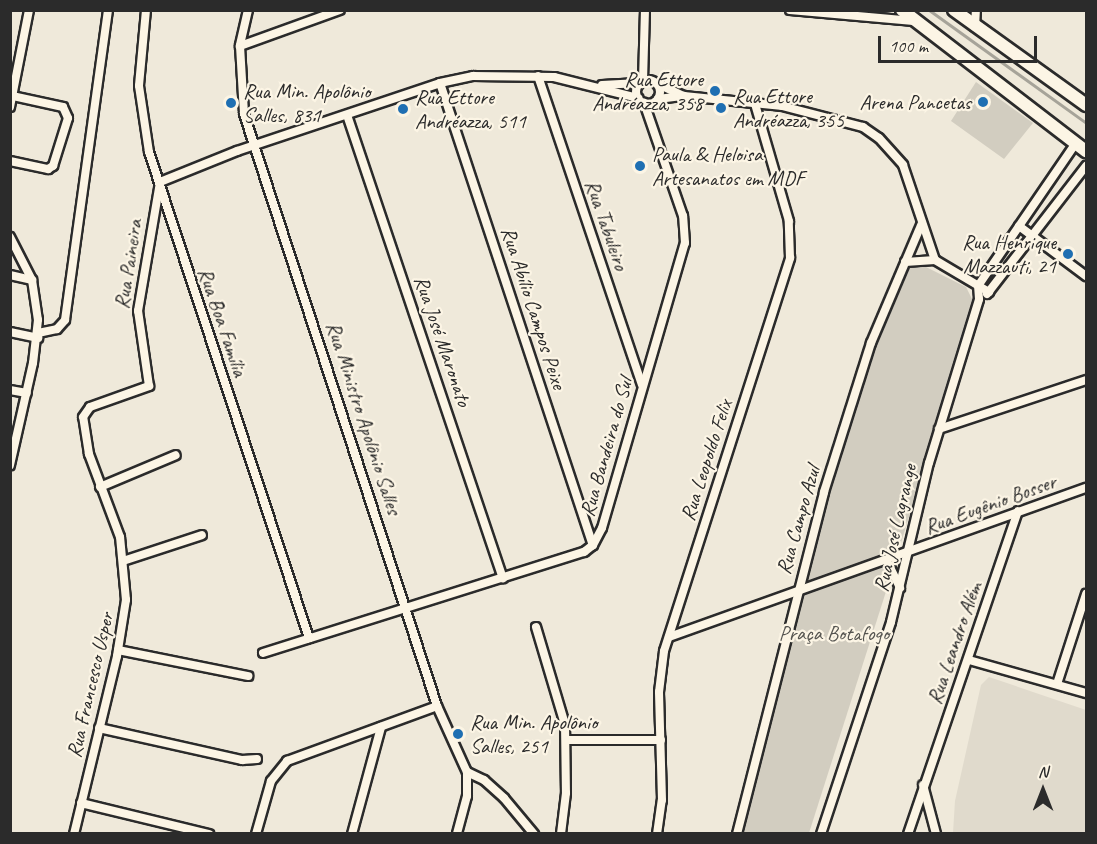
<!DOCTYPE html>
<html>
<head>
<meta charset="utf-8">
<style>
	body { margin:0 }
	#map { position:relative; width:1097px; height:844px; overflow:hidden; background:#efe9da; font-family:Caveat,sans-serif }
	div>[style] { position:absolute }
	.built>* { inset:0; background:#e0dacc }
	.green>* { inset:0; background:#d2cdc0 }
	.stream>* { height:3px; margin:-1.5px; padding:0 1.5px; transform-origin:1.5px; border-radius:1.5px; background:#a6a399 }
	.roads { filter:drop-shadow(2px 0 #2b2b2b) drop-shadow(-2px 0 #2b2b2b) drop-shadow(0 2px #2b2b2b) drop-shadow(0 -2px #2b2b2b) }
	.street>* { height:8px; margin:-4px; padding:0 4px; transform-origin:4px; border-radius:4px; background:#fcf5e5 }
	.street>.ring { margin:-4px; padding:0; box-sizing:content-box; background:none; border:8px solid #fcf5e5; border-radius:50% }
	.secondary>* { height:12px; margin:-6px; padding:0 6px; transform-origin:6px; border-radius:6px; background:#fcf5e5 }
	.dots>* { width:16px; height:16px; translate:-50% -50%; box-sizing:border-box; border:3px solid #fcf5e5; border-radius:50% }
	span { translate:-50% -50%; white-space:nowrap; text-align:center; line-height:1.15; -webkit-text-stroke:4.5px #fcf5e5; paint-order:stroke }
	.poi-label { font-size:21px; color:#2b2b2b }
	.right { translate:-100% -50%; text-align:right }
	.left { translate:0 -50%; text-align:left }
	.street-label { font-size:21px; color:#2b2b2b }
	.park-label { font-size:21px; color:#555450 }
	.frame { position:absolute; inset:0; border:12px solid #2b2b2b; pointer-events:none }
	.north { position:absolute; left:1013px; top:760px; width:60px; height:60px; -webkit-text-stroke:4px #fcf5e5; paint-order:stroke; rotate:0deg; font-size:16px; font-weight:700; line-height:24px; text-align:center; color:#2b2b2b }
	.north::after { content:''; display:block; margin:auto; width:21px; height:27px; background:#2b2b2b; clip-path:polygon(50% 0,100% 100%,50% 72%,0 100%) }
	.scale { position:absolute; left:878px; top:36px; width:159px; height:27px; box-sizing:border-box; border:3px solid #2b2b2b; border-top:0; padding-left:8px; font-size:18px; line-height:21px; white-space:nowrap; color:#2b2b2b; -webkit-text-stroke:4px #fcf5e5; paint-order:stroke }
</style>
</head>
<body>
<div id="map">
	<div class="built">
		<i style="clip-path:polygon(989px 677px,1086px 710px,1086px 833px,953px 833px,955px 801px,981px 685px)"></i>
	</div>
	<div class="green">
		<i style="clip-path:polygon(976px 82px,1033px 123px,1004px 159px,951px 121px)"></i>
		<i style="clip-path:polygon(916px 262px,966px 287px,974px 303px,890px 579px,809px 833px,739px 834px,808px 559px,857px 395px,880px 330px,905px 273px)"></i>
	</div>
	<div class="stream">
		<i style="left:929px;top:10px;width:193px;rotate:35.7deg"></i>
	</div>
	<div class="roads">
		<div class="street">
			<i style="left:146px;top:10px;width:76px;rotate:95.3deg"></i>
			<i style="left:139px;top:86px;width:67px;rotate:81.4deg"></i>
			<i style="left:149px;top:152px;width:512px;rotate:71.78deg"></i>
			<i style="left:248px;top:10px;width:37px;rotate:103deg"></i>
			<i style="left:240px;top:46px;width:68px;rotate:86.6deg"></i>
			<i style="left:244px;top:114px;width:623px;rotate:71.94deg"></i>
			<i style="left:437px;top:706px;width:72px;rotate:65.6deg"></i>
			<i style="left:467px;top:772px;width:24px;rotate:90deg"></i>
			<i style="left:467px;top:796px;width:39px;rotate:105deg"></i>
			<i style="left:790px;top:10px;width:124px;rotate:5.1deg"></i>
			<i style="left:975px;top:27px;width:17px;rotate:-87deg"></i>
			<i style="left:240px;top:46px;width:106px;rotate:-19.8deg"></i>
			<i style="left:538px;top:76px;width:326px;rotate:71.4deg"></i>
			<i class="ring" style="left:636px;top:80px;width:16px;height:16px"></i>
			<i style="left:643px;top:81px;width:71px;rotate:-88.4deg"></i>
			<i style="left:440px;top:83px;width:487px;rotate:71.7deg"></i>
			<i style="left:658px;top:84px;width:29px;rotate:25deg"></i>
			<i style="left:602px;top:85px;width:37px;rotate:-3deg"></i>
			<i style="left:658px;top:99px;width:26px;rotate:-7deg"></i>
			<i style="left:684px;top:96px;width:99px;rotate:5.8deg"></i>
			<i style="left:782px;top:106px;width:84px;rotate:14.5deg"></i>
			<i style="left:863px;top:127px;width:19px;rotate:35deg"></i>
			<i style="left:879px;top:138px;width:36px;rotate:48deg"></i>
			<i style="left:903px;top:165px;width:100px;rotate:71.4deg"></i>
			<i style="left:935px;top:260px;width:63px;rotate:30.7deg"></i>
			<i style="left:10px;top:107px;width:99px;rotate:-78.9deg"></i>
			<i style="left:347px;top:115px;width:489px;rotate:71.4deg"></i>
			<i style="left:10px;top:161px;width:39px;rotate:12deg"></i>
			<i style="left:48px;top:169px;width:6px;rotate:-31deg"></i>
			<i style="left:53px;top:166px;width:50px;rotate:-72.6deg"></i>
			<i style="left:68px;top:118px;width:12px;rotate:-114deg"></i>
			<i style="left:63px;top:107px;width:51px;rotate:-167.6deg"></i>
			<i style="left:1019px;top:226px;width:84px;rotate:36.7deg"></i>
			<i style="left:10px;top:237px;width:48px;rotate:62.9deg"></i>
			<i style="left:32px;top:280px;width:40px;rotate:81.5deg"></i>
			<i style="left:38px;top:320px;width:43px;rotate:96.6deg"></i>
			<i style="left:33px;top:363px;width:105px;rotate:102.7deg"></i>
			<i style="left:905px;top:262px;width:30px;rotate:-4deg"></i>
			<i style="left:10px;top:275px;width:23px;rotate:13deg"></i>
			<i style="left:987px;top:294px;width:162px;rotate:-52.3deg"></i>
			<i style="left:10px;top:332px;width:29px;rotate:12deg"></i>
			<i style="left:38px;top:333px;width:19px;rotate:-12deg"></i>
			<i style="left:57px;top:329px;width:12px;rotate:-48deg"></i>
			<i style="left:65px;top:320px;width:313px;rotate:-82.1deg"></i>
			<i style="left:10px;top:390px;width:17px;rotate:10deg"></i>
			<i style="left:939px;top:429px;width:155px;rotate:-18.4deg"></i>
			<i style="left:100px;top:487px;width:82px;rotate:-22.8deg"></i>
			<i style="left:123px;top:561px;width:83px;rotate:-18.2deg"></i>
			<i style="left:887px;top:561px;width:30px;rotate:64deg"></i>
			<i style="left:536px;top:627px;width:101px;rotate:73.4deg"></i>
			<i style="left:565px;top:724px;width:69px;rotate:89.2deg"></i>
			<i style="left:566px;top:793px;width:41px;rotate:97deg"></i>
			<i style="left:669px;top:637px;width:443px;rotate:-19.7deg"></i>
			<i style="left:118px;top:650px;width:133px;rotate:11.3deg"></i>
			<i style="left:263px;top:653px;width:337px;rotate:-17.5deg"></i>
			<i style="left:584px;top:552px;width:11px;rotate:-38deg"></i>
			<i style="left:593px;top:545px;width:19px;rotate:-62deg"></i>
			<i style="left:602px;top:528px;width:297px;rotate:-73.8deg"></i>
			<i style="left:685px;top:243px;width:27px;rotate:-94deg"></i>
			<i style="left:683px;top:216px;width:120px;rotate:-109deg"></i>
			<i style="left:969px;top:660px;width:122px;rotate:15.8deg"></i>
			<i style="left:1057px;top:684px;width:95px;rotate:-72.1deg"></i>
			<i style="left:99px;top:728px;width:147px;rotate:12.6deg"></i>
			<i style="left:242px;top:760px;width:15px;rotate:-4deg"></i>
			<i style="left:566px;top:740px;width:95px"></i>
			<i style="left:467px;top:772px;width:19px;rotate:25deg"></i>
			<i style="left:484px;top:780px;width:27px;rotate:42deg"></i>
			<i style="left:504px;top:798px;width:47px;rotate:50.2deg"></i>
			<i style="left:923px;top:785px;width:51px;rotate:75.1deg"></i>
			<i style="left:81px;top:803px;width:132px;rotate:13.6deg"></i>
			<i style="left:74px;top:834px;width:183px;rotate:-76.4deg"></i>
			<i style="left:117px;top:656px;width:57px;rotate:-80.9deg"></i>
			<i style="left:126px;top:600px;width:63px;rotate:-95.4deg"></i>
			<i style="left:120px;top:537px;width:89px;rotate:-110.5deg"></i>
			<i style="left:89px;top:454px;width:37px;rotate:-99deg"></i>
			<i style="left:83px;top:417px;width:12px;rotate:-55deg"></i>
			<i style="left:90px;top:407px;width:63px;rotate:-19.6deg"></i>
			<i style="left:149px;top:386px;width:76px;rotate:-98.3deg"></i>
			<i style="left:138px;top:311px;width:131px;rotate:-80.3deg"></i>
			<i style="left:160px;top:182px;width:83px;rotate:-21.9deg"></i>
			<i style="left:237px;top:151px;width:214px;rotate:-18.5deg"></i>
			<i style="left:440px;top:83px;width:34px;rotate:-12deg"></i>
			<i style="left:473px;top:76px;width:81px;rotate:0.7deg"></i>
			<i style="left:554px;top:77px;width:87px;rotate:14deg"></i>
			<i style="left:256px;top:834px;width:55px;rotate:-74.2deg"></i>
			<i style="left:271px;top:781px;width:26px;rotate:-51deg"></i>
			<i style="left:287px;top:761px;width:160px;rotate:-20.1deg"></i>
			<i style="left:352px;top:834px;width:111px;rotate:-74.8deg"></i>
			<i style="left:657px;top:834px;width:34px;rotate:-82deg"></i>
			<i style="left:662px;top:800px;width:108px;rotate:-91.6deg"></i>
			<i style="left:659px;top:692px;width:41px;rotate:-83deg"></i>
			<i style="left:664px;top:651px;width:413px;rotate:-72.2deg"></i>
			<i style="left:790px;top:258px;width:37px;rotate:-92deg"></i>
			<i style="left:789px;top:221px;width:122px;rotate:-106.2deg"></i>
			<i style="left:737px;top:834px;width:353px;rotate:-75.7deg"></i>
			<i style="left:824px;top:492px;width:156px;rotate:-72.5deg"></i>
			<i style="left:871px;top:343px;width:128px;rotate:-67deg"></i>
			<i style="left:821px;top:834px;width:223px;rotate:-71.7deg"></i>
			<i style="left:891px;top:622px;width:163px;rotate:-76.6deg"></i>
			<i style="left:929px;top:463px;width:171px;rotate:-73deg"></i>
			<i style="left:979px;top:299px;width:13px;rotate:-94deg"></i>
			<i style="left:978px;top:286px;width:173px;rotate:-55.6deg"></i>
			<i style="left:908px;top:834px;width:341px;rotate:-71.2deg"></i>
		</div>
		<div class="secondary">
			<i style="left:902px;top:10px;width:232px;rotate:37.5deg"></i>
			<i style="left:954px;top:10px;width:163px;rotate:35.7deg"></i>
		</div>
	</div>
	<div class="dots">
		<i style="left:715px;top:91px;background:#1f6fb2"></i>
		<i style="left:983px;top:102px;background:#1f6fb2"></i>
		<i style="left:231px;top:103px;background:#1f6fb2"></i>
		<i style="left:721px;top:108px;background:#1f6fb2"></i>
		<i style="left:403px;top:109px;background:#1f6fb2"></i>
		<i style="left:640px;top:166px;background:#1f6fb2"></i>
		<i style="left:1068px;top:254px;background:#1f6fb2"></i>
		<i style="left:458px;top:734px;background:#1f6fb2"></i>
	</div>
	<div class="poi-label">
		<span class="right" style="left:703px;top:91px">Rua Ettore<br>Andréazza, 358</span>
		<span class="left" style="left:243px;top:103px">Rua Min. Apolônio<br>Salles, 831</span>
		<span class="left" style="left:733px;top:108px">Rua Ettore<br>Andréazza, 355</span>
		<span class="left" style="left:415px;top:109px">Rua Ettore<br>Andréazza, 511</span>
		<span class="right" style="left:971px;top:102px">Arena Pancetas</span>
		<span class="left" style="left:652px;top:166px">Paula &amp; Heloisa<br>Artesanatos em MDF</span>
		<span class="right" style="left:1056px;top:254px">Rua Henrique<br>Mazzauti, 21</span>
		<span class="left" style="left:470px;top:734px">Rua Min. Apolônio<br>Salles, 251</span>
	</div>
	<div class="street-label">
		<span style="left:607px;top:225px;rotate:71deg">Rua Tabuleiro</span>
		<span style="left:128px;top:264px;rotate:-81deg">Rua Paineira</span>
		<span style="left:534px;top:308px;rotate:72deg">Rua Abílio Campos Peixe</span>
		<span style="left:223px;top:322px;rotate:71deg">Rua Boa Família</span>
		<span style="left:443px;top:341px;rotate:71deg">Rua José Maronato</span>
		<span style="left:364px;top:418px;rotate:72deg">Rua Ministro Apolônio Salles</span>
		<span style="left:606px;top:447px;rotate:-74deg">Rua Bandeira do Sul</span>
		<span style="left:706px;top:460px;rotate:-72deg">Rua Leopoldo Felix</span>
		<span style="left:990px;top:504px;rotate:-20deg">Rua Eugênio Bosser</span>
		<span style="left:798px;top:520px;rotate:-74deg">Rua Campo Azul</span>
		<span style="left:895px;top:528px;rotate:-77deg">Rua José Lagrange</span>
		<span style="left:954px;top:643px;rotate:-71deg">Rua Leandro Além</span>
		<span style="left:90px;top:685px;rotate:-77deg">Rua Francesco Usper</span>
	</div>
	<div class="park-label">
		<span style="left:834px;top:633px">Praça Botafogo</span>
	</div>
	<div class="frame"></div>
	<div class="north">N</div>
	<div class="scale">100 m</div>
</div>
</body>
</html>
